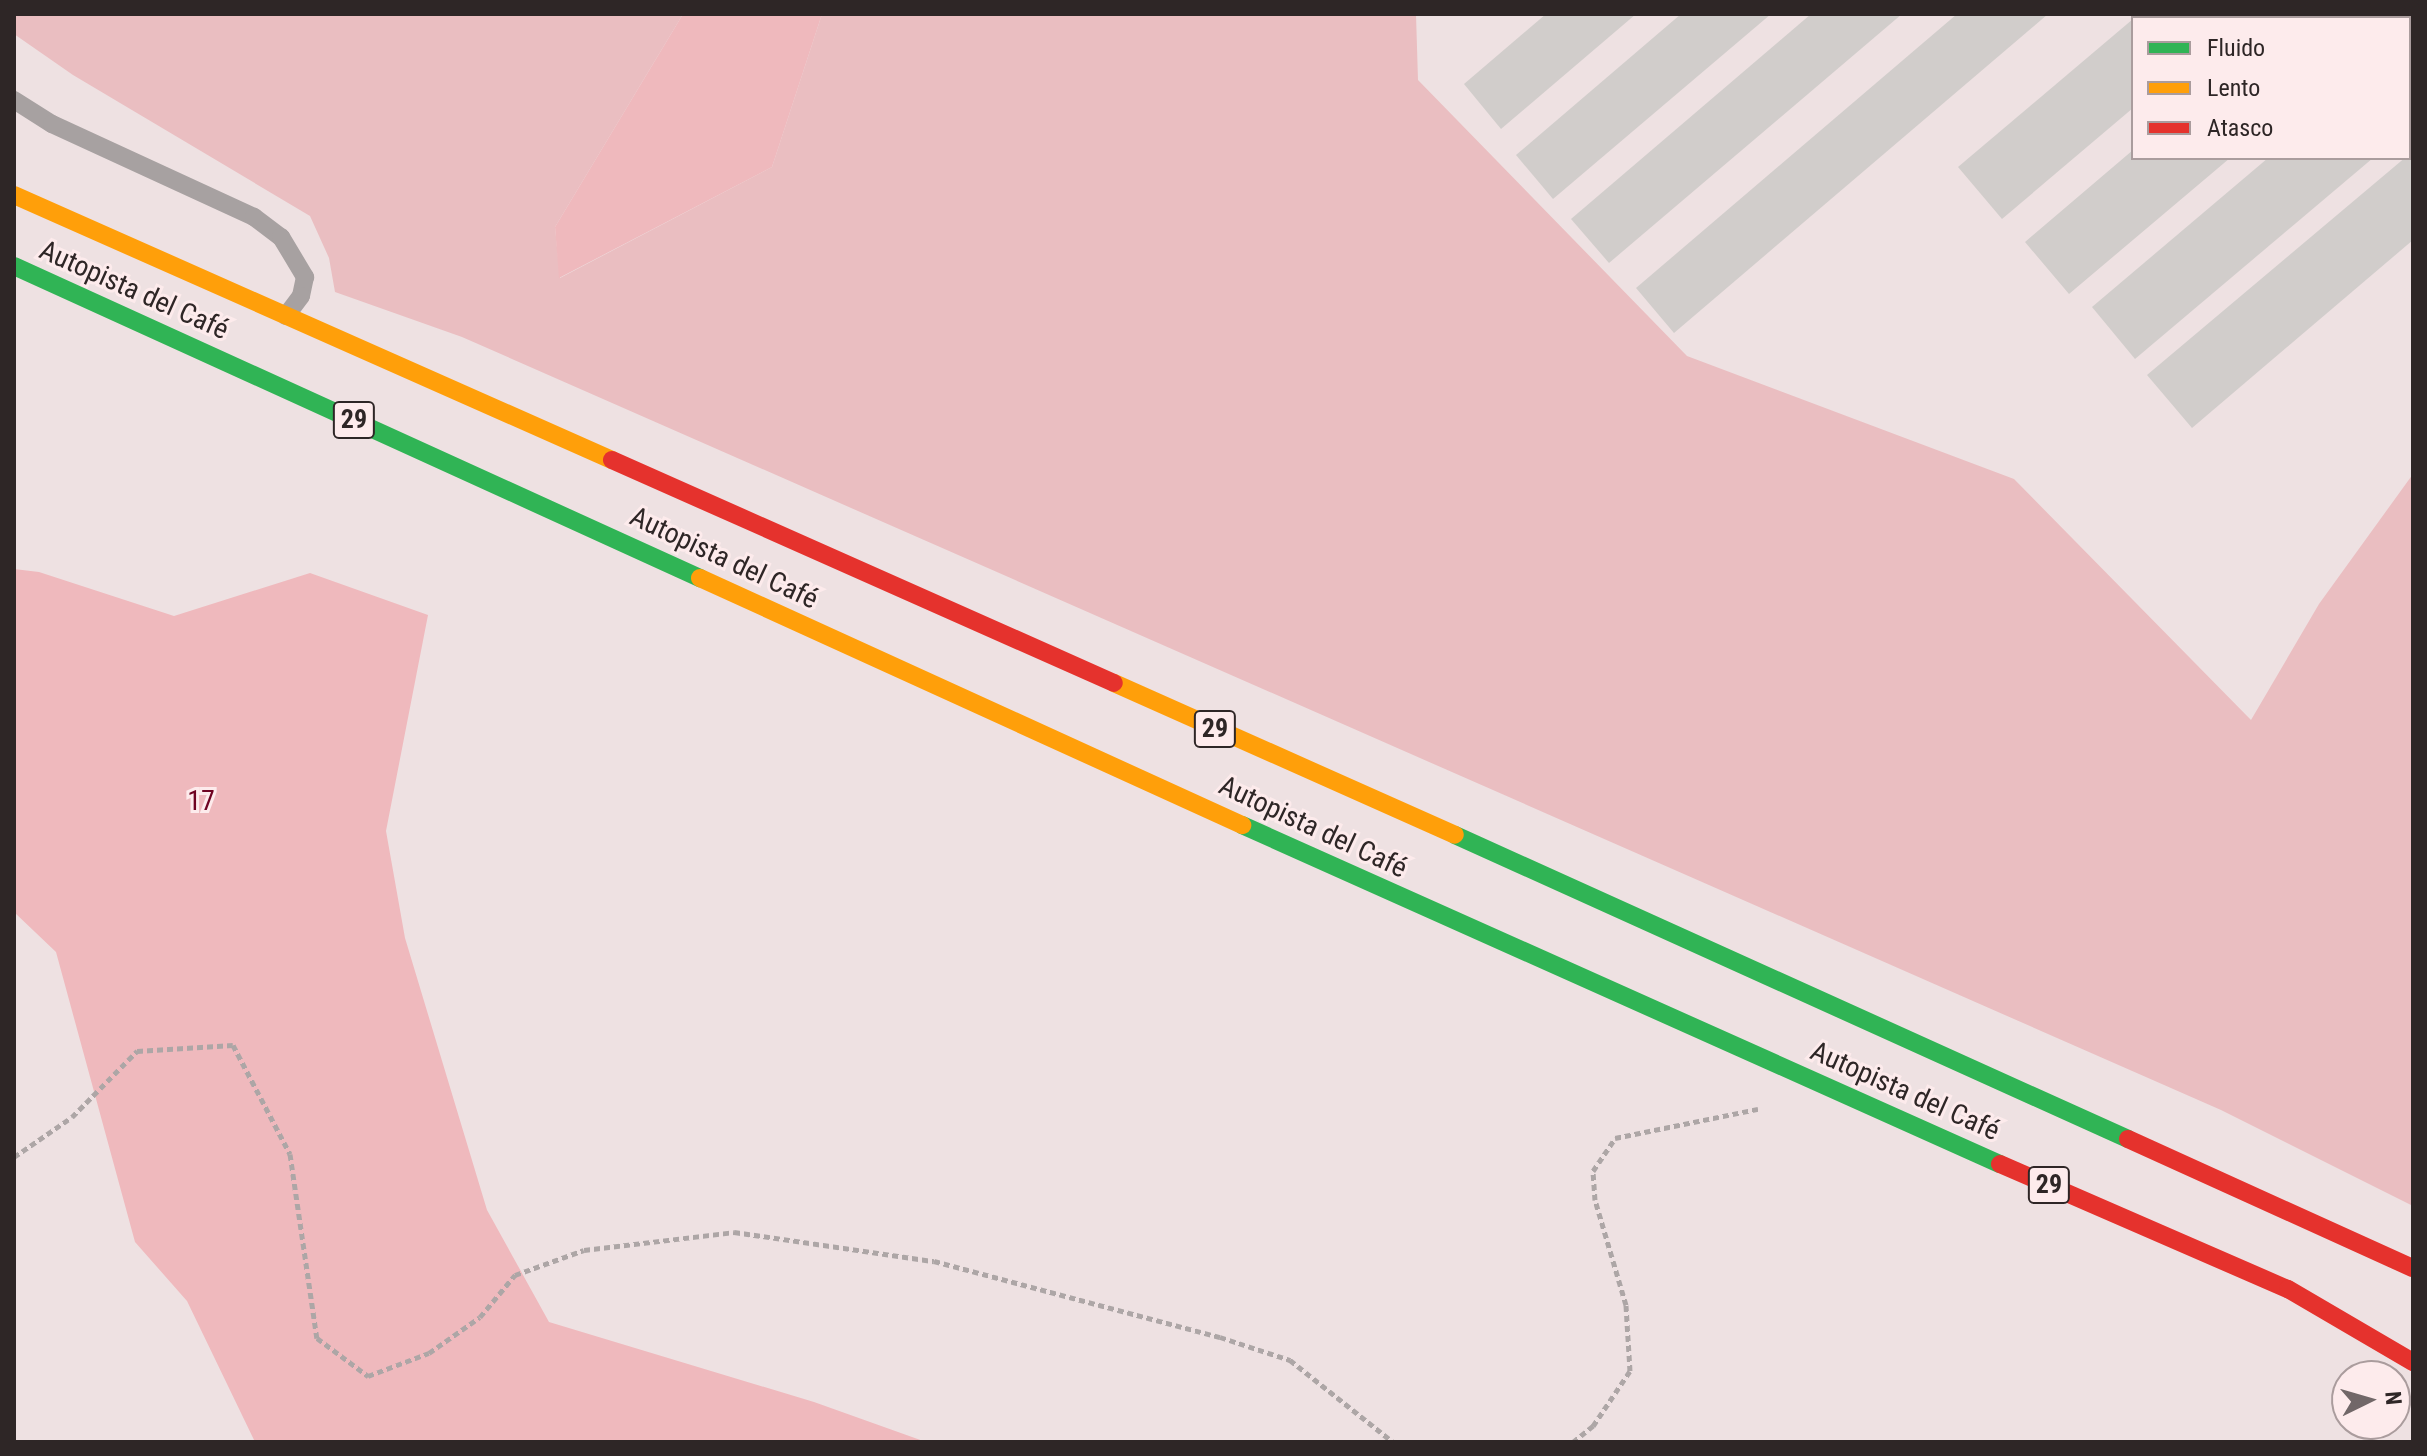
<!DOCTYPE html>
<html>
<head>
<meta charset="utf-8">
<style>
	body { margin:0 }
	#map { position:relative; width:2427px; height:1456px; overflow:hidden; background:#eee1e2; font-family:"Roboto Condensed",sans-serif }
	div>[style] { position:absolute }
	.green>* { inset:0; background:#eabec1 }
	.forest>* { inset:0; background:#efb9bd }
	.building>* { inset:0; background:#d1cdcb }
	.path>* { height:5px; margin-top:-2.5px; transform-origin:0; background:repeating-linear-gradient(90deg,#ada6a6 0 6px,transparent 0 10px) }
	.lane>* { height:18px; margin:-9px; padding:0 9px; transform-origin:9px; border-radius:9px; background:#a7a1a1 }
	.fast>* { height:18px; margin:-9px; padding:0 9px; transform-origin:9px; border-radius:9px; background:#30b455 }
	.slow>* { height:18px; margin:-9px; padding:0 9px; transform-origin:9px; border-radius:9px; background:#ff9f0a }
	.jam>* { height:18px; margin:-9px; padding:0 9px; transform-origin:9px; border-radius:9px; background:#e5322d }
	span { translate:-50% -50%; white-space:nowrap; text-align:center; line-height:1.15; -webkit-text-stroke:6px #fdebec; paint-order:stroke }
	.shield-label span { padding:2px 6px; background:#fdebec; border:2px solid; border-radius:6px; -webkit-text-stroke-width:0 }
	.shield-label { font-size:26px; color:#2e2626; font-weight:700 }
	.street-label { font-size:28px; color:#2e2626 }
	.park-label { font-size:28px; color:#6f0322 }
	.frame { position:absolute; inset:0; border:16px solid #2e2626; pointer-events:none }
	.legend { position:absolute; left:2131px; top:16px; width:280px; height:144px; box-sizing:border-box; background:#fdebec; border:2px solid #aa9c9d; margin:0; padding:10px 14px; list-style:none; font-size:24px; color:#2e2626 }
	.legend li { display:flex; align-items:center; gap:16px; height:40px }
	.legend b { width:40px; border:2px solid #aa9c9d }
	.north { position:absolute; left:2331px; top:1360px; width:80px; height:80px; box-sizing:border-box; background:#fdebec; border:2px solid #aa9c9d; border-radius:50%; rotate:85deg; font-size:22px; font-weight:700; line-height:32px; text-align:center; color:#2e2626 }
	.north::after { content:''; display:block; margin:auto; width:28px; height:36px; background:#716768; clip-path:polygon(50% 0,100% 100%,50% 72%,0 100%) }
</style>
</head>
<body>
<div id="map">
	<div class="green">
		<i style="clip-path:polygon(14px 14px,683px 14px,555px 227px,560px 278px,772px 167px,822px 14px,1416px 14px,1418px 80px,1687px 356px,2014px 479px,2251px 720px,2319px 604px,2413px 474px,2413px 1206px,2221px 1110px,462px 337px,335px 292px,329px 258px,310px 216px,73px 75px,14px 34px)"></i>
	</div>
	<div class="forest">
		<i style="clip-path:polygon(683px 14px,822px 14px,772px 167px,559px 278px,555px 227px)"></i>
		<i style="clip-path:polygon(14px 569px,39px 572px,174px 616px,310px 573px,428px 615px,386px 831px,405px 938px,487px 1210px,549px 1322px,814px 1402px,926px 1442px,255px 1442px,187px 1301px,135px 1242px,56px 952px,14px 912px)"></i>
	</div>
	<div class="building">
		<i style="clip-path:polygon(1546px 14px,1636px 14px,1501px 129px,1464px 84px)"></i>
		<i style="clip-path:polygon(1681px 14px,1771px 14px,1553px 199px,1516px 155px)"></i>
		<i style="clip-path:polygon(1811px 14px,1902px 14px,1609px 263px,1571px 219px)"></i>
		<i style="clip-path:polygon(1957px 14px,2048px 14px,1674px 333px,1636px 288px)"></i>
		<i style="clip-path:polygon(2139px 14px,2245px 14px,2134px 18px)"></i>
		<i style="clip-path:polygon(2295px 14px,2400px 14px,2290px 18px)"></i>
		<i style="clip-path:polygon(2133px 19px,2133px 108px,2002px 219px,1958px 167px)"></i>
		<i style="clip-path:polygon(2413px 35px,2413px 124px,2409px 128px,2409px 39px)"></i>
		<i style="clip-path:polygon(2133px 150px,2133px 158px,2230px 158px,2069px 294px,2025px 242px)"></i>
		<i style="clip-path:polygon(2413px 151px,2413px 240px,2192px 428px,2147px 375px)"></i>
		<i style="clip-path:polygon(2268px 158px,2373px 158px,2135px 359px,2092px 307px)"></i>
	</div>
	<div class="path">
		<i style="left:14px;top:1157px;width:70px;rotate:-34.6deg"></i>
		<i style="left:72px;top:1117px;width:93px;rotate:-45.4deg"></i>
		<i style="left:137px;top:1051px;width:96px;rotate:-3.6deg"></i>
		<i style="left:233px;top:1045px;width:123px;rotate:62.4deg"></i>
		<i style="left:290px;top:1154px;width:186px;rotate:81.7deg"></i>
		<i style="left:317px;top:1338px;width:64px;rotate:36.7deg"></i>
		<i style="left:368px;top:1376px;width:65px;rotate:-20.7deg"></i>
		<i style="left:429px;top:1353px;width:62px;rotate:-35.2deg"></i>
		<i style="left:480px;top:1317px;width:55px;rotate:-50.2deg"></i>
		<i style="left:515px;top:1275px;width:73px;rotate:-19.9deg"></i>
		<i style="left:584px;top:1250px;width:151px;rotate:-6.8deg"></i>
		<i style="left:734px;top:1232px;width:202px;rotate:8.3deg"></i>
		<i style="left:934px;top:1261px;width:296px;rotate:14.9deg"></i>
		<i style="left:1220px;top:1337px;width:74px;rotate:18.2deg"></i>
		<i style="left:1290px;top:1360px;width:132px;rotate:38.5deg"></i>
		<i style="left:1573px;top:1442px;width:26px;rotate:-39deg"></i>
		<i style="left:1593px;top:1426px;width:66px;rotate:-56.1deg"></i>
		<i style="left:1630px;top:1371px;width:66px;rotate:-93.5deg"></i>
		<i style="left:1626px;top:1305px;width:109px;rotate:-106.4deg"></i>
		<i style="left:1595px;top:1200px;width:29px;rotate:-94deg"></i>
		<i style="left:1593px;top:1171px;width:40px;rotate:-56deg"></i>
		<i style="left:1615px;top:1138px;width:146px;rotate:-11.5deg"></i>
	</div>
	<div class="lane">
		<i style="left:14px;top:100px;width:45px;rotate:32.3deg"></i>
		<i style="left:52px;top:124px;width:222px;rotate:24.7deg"></i>
		<i style="left:254px;top:217px;width:34px;rotate:37deg"></i>
		<i style="left:281px;top:237px;width:47px;rotate:59deg"></i>
		<i style="left:305px;top:277px;width:19px;rotate:102deg"></i>
		<i style="left:301px;top:296px;width:25px;rotate:127deg"></i>
	</div>
	<div class="fast">
		<i style="left:14px;top:266px;width:754px;rotate:24.46deg"></i>
		<i style="left:1242px;top:825px;width:830px;rotate:24.1deg"></i>
		<i style="left:1455px;top:835px;width:738px;rotate:24.31deg"></i>
	</div>
	<div class="slow">
		<i style="left:14px;top:195px;width:654px;rotate:23.9deg"></i>
		<i style="left:700px;top:578px;width:596px;rotate:24.5deg"></i>
		<i style="left:1114px;top:683px;width:373px;rotate:24deg"></i>
	</div>
	<div class="jam">
		<i style="left:612px;top:460px;width:549px;rotate:23.95deg"></i>
		<i style="left:2128px;top:1139px;width:313px;rotate:24.4deg"></i>
		<i style="left:2000px;top:1164px;width:314px;rotate:23.5deg"></i>
		<i style="left:2288px;top:1289px;width:145px;rotate:30.3deg"></i>
	</div>
	<div class="shield-label">
		<span style="left:354px;top:420px">29</span>
		<span style="left:1215px;top:729px">29</span>
		<span style="left:2049px;top:1185px">29</span>
	</div>
	<div class="street-label">
		<span style="left:134px;top:290px;rotate:24deg">Autopista del Café</span>
		<span style="left:724px;top:558px;rotate:25deg">Autopista del Café</span>
		<span style="left:1313px;top:827px;rotate:25deg">Autopista del Café</span>
		<span style="left:1905px;top:1091px;rotate:24deg">Autopista del Café</span>
	</div>
	<div class="park-label">
		<span style="left:201px;top:801px">17</span>
	</div>
	<div class="frame"></div>
	<ul class="legend">
	<li><b style="height:10px;background:#30b455"></b>Fluido</li>
	<li><b style="height:10px;background:#ff9f0a"></b>Lento</li>
	<li><b style="height:10px;background:#e5322d"></b>Atasco</li>
	</ul>
	<div class="north">N</div>
</div>
</body>
</html>
